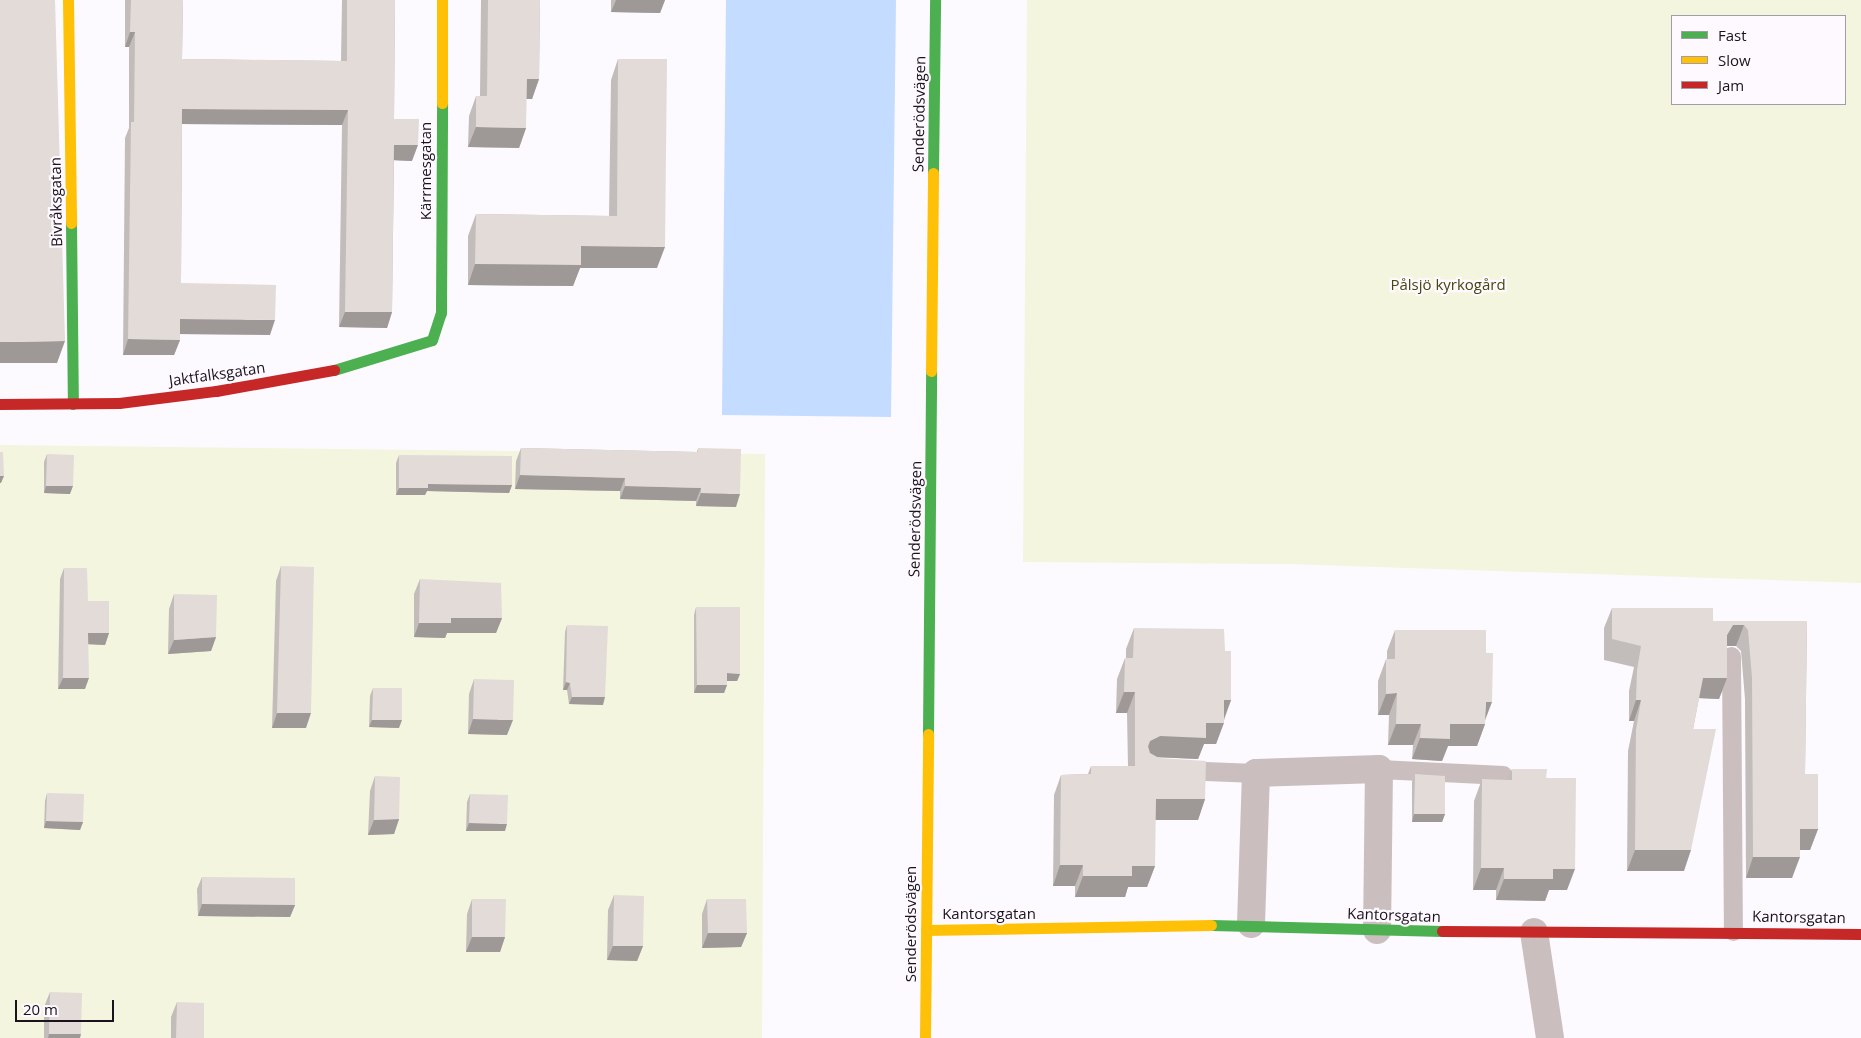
<!DOCTYPE html>
<html>
<head>
<meta charset="utf-8">
<style>
	body { margin:0 }
	#map { position:relative; width:1861px; height:1038px; overflow:hidden; background:#fcfafe; font-family:"Open Sans",sans-serif }
	div>[style] { position:absolute }
	.green>* { inset:0; background:#f4f5de }
	.water>* { inset:0; background:#c3dcff }
	.lane>* { height:19px; margin:-9.5px; padding:0 9.5px; transform-origin:9.5px; border-radius:9.5px; background:#cabebf }
	.street>* { height:28px; margin:-14px; padding:0 14px; transform-origin:14px; border-radius:14px; background:#cabebf }
	.fast>* { height:11px; margin:-5.5px; padding:0 5.5px; transform-origin:5.5px; border-radius:5.5px; background:#4caf50 }
	.slow>* { height:11px; margin:-5.5px; padding:0 5.5px; transform-origin:5.5px; border-radius:5.5px; background:#ffc107 }
	.jam>* { height:11px; margin:-5.5px; padding:0 5.5px; transform-origin:5.5px; border-radius:5.5px; background:#c62828 }
	.wall>* { inset:0; background:#c2bcba }
	.shaded-wall>* { inset:0; background:#9e9997 }
	.building>* { inset:0; background:#e2dbd8 }
	span { translate:-50% -50%; white-space:nowrap; text-align:center; line-height:1.15; -webkit-text-stroke:4.5px #fdf9ff; paint-order:stroke }
	.street-label { font-size:15px; color:#1a121c }
	.park-label { font-size:15px; color:#45470d }
	.legend { position:absolute; left:1671px; top:15px; width:175px; height:90px; box-sizing:border-box; background:#fdf9ff; border:1px solid #a29da4; margin:0; padding:6px 9px; list-style:none; font-size:15px; color:#1a121c }
	.legend li { display:flex; align-items:center; gap:10px; height:25px }
	.legend b { width:25px; border:1px solid #a29da4 }
	.scale { position:absolute; left:15px; top:1000px; width:99px; height:22px; box-sizing:border-box; border:2px solid #1a121c; border-top:0; padding-left:6px; font-size:15px; line-height:18px; white-space:nowrap; color:#1a121c; -webkit-text-stroke:4px #fdf9ff; paint-order:stroke }
</style>
</head>
<body>
<div id="map">
	<div class="green">
		<i style="clip-path:polygon(evenodd,1027px 0,1861px 0,1861px 583px,1287px 564px,1023px 562px,1027px 0,1845px 16px,1845px 104px,1672px 104px,1672px 16px,1845px 16px)"></i>
		<i style="clip-path:polygon(0 445px,765px 454px,762px 1038px,0 1038px)"></i>
	</div>
	<div class="water">
		<i style="clip-path:polygon(726px 0,896px 0,891px 417px,722px 415px)"></i>
	</div>
	<div class="lane">
		<i style="left:1731px;top:656px;width:275px;rotate:89.6deg"></i>
		<i style="left:1379px;top:769px;width:124px;rotate:2.8deg"></i>
		<i style="left:1180px;top:770px;width:76px;rotate:2.3deg"></i>
	</div>
	<div class="street">
		<i style="left:1251px;top:924px;width:151px;rotate:-88.1deg"></i>
		<i style="left:1256px;top:773px;width:123px;rotate:-1.9deg"></i>
		<i style="left:1379px;top:769px;width:161px;rotate:90.7deg"></i>
		<i style="left:1534px;top:932px;width:107px;rotate:81.4deg"></i>
	</div>
	<div class="fast">
		<i style="left:933px;top:173px;width:173px;rotate:-89.3deg"></i>
		<i style="left:71px;top:223px;width:181px;rotate:89.4deg"></i>
		<i style="left:334px;top:370px;width:102px;rotate:-17deg"></i>
		<i style="left:432px;top:340px;width:28px;rotate:-72deg"></i>
		<i style="left:441px;top:313px;width:210px;rotate:-89.7deg"></i>
		<i style="left:928px;top:734px;width:363px;rotate:-89.5deg"></i>
		<i style="left:1211px;top:925px;width:231px;rotate:1.5deg"></i>
	</div>
	<div class="slow">
		<i style="left:68px;top:0;width:223px;rotate:89.2deg"></i>
		<i style="left:442px;top:103px;width:103px;rotate:-90deg"></i>
		<i style="left:931px;top:371px;width:198px;rotate:-89.4deg"></i>
		<i style="left:926px;top:930px;width:285px;rotate:-1deg"></i>
		<i style="left:925px;top:1038px;width:304px;rotate:-89.4deg"></i>
	</div>
	<div class="jam">
		<i style="left:0;top:404px;width:119px;rotate:-0.5deg"></i>
		<i style="left:119px;top:403px;width:98px;rotate:-7.1deg"></i>
		<i style="left:216px;top:391px;width:120px;rotate:-10.1deg"></i>
		<i style="left:1442px;top:931px;width:419px;rotate:0.4deg"></i>
	</div>
	<div class="wall">
		<i style="clip-path:polygon(125px 0,183px 0,182px 59px,341px 61px,342px 0,395px 0,394px 119px,412px 161px,394px 160px,392px 312px,387px 328px,339px 327px,342px 125px,182px 124px,181px 283px,270px 335px,180px 334px,180px 340px,174px 355px,123px 355px,125px 138px,129px 128px,129px 47px,125px 47px)"></i>
		<i style="clip-path:polygon(481px 0,540px 0,539px 79px,532px 99px,526px 99px,526px 128px,519px 148px,468px 147px,469px 116px,476px 96px,480px 96px)"></i>
		<i style="clip-path:polygon(611px 0,665px 0,660px 13px,611px 12px)"></i>
		<i style="clip-path:polygon(618px 59px,657px 268px,580px 268px,573px 286px,468px 285px,468px 236px,476px 214px,609px 216px,611px 80px)"></i>
		<i style="clip-path:polygon(521px 448px,697px 452px,698px 448px,736px 507px,696px 506px,696px 501px,620px 499px,620px 491px,515px 489px,516px 461px)"></i>
		<i style="clip-path:polygon(47px 454px,70px 494px,44px 493px,44px 462px)"></i>
		<i style="clip-path:polygon(399px 455px,512px 485px,509px 493px,427px 491px,425px 495px,396px 495px,396px 463px)"></i>
		<i style="clip-path:polygon(281px 566px,306px 728px,272px 728px,276px 581px)"></i>
		<i style="clip-path:polygon(64px 568px,88px 601px,109px 633px,105px 645px,88px 644px,85px 689px,58px 689px,60px 579px)"></i>
		<i style="clip-path:polygon(420px 579px,502px 618px,496px 633px,447px 633px,445px 638px,414px 637px,414px 594px)"></i>
		<i style="clip-path:polygon(174px 594px,216px 637px,211px 651px,168px 654px,169px 609px)"></i>
		<i style="clip-path:polygon(696px 607px,740px 674px,737px 681px,727px 681px,727px 685px,724px 693px,694px 693px,694px 615px)"></i>
		<i style="clip-path:polygon(1612px 608px,1713px 621px,1807px 621px,1805px 774px,1818px 829px,1810px 850px,1800px 850px,1792px 878px,1746px 878px,1745px 699px,1741px 651px,1736px 646px,1727px 646px,1727px 678px,1719px 699px,1699px 698px,1693px 729px,1684px 871px,1627px 871px,1628px 751px,1634px 721px,1629px 721px,1629px 691px,1634px 667px,1604px 660px,1604px 628px)"></i>
		<i style="clip-path:polygon(567px 625px,603px 705px,569px 704px,567px 690px,563px 690px,565px 632px)"></i>
		<i style="clip-path:polygon(1134px 628px,1225px 651px,1231px 700px,1216px 744px,1204px 744px,1198px 759px,1157px 757px,1205px 799px,1198px 820px,1155px 820px,1155px 866px,1147px 887px,1128px 887px,1125px 897px,1075px 897px,1075px 886px,1053px 886px,1054px 795px,1061px 775px,1088px 774px,1091px 766px,1128px 766px,1127px 713px,1116px 713px,1117px 679px,1125px 658px,1126px 658px,1126px 649px)"></i>
		<i style="clip-path:polygon(1395px 630px,1485px 721px,1485px 724px,1477px 746px,1448px 746px,1442px 761px,1412px 759px,1413px 745px,1388px 745px,1389px 715px,1378px 715px,1378px 681px,1386px 659px,1387px 659px,1387px 651px)"></i>
		<i style="clip-path:polygon(474px 679px,507px 735px,468px 734px,469px 694px)"></i>
		<i style="clip-path:polygon(373px 688px,399px 728px,369px 727px,370px 696px)"></i>
		<i style="clip-path:polygon(1512px 769px,1546px 778px,1567px 890px,1549px 890px,1545px 901px,1496px 900px,1496px 890px,1473px 890px,1474px 801px,1482px 779px,1508px 779px)"></i>
		<i style="clip-path:polygon(1415px 774px,1445px 814px,1442px 822px,1412px 822px,1412px 782px)"></i>
		<i style="clip-path:polygon(375px 776px,399px 819px,394px 834px,368px 835px,370px 791px)"></i>
		<i style="clip-path:polygon(47px 793px,83px 822px,80px 830px,44px 828px,45px 801px)"></i>
		<i style="clip-path:polygon(470px 794px,505px 831px,466px 831px,467px 802px)"></i>
		<i style="clip-path:polygon(202px 877px,295px 905px,290px 917px,198px 916px,197px 889px)"></i>
		<i style="clip-path:polygon(614px 895px,643px 946px,637px 961px,607px 960px,608px 910px)"></i>
		<i style="clip-path:polygon(472px 899px,505px 937px,500px 952px,466px 952px,467px 914px)"></i>
		<i style="clip-path:polygon(707px 899px,747px 933px,741px 947px,702px 948px,702px 914px)"></i>
		<i style="clip-path:polygon(50px 992px,80px 1038px,44px 1038px,44px 1007px)"></i>
		<i style="clip-path:polygon(177px 1002px,204px 1038px,171px 1038px,171px 1017px)"></i>
	</div>
	<div class="shaded-wall">
		<i style="clip-path:polygon(616px 0,665px 0,660px 13px,611px 12px)"></i>
		<i style="clip-path:polygon(130px 32px,135px 32px,129px 47px,125px 47px)"></i>
		<i style="clip-path:polygon(527px 79px,539px 79px,532px 99px,520px 99px)"></i>
		<i style="clip-path:polygon(182px 109px,348px 110px,342px 125px,177px 124px)"></i>
		<i style="clip-path:polygon(476px 127px,526px 128px,519px 148px,468px 147px)"></i>
		<i style="clip-path:polygon(394px 145px,418px 145px,412px 161px,388px 160px)"></i>
		<i style="clip-path:polygon(581px 246px,665px 247px,657px 268px,580px 268px,573px 286px,468px 285px,475px 264px)"></i>
		<i style="clip-path:polygon(345px 312px,392px 312px,387px 328px,339px 327px)"></i>
		<i style="clip-path:polygon(180px 319px,275px 320px,270px 335px,175px 334px)"></i>
		<i style="clip-path:polygon(128px 339px,180px 340px,174px 355px,123px 355px)"></i>
		<i style="clip-path:polygon(65px 341px,57px 363px,0 363px,0 342px)"></i>
		<i style="clip-path:polygon(520px 475px,625px 478px,620px 491px,515px 489px)"></i>
		<i style="clip-path:polygon(0 476px,4px 476px,1px 483px,0 483px)"></i>
		<i style="clip-path:polygon(428px 484px,512px 485px,509px 493px,427px 491px,425px 495px,396px 495px,399px 488px)"></i>
		<i style="clip-path:polygon(46px 486px,73px 486px,70px 494px,44px 493px)"></i>
		<i style="clip-path:polygon(625px 486px,701px 488px,696px 501px,620px 499px)"></i>
		<i style="clip-path:polygon(701px 493px,740px 494px,736px 507px,696px 506px)"></i>
		<i style="clip-path:polygon(451px 618px,502px 618px,496px 633px,447px 633px,445px 638px,414px 637px,419px 623px)"></i>
		<i style="clip-path:polygon(1733px 625px,1744px 625px,1736px 646px,1726px 646px,1727px 635px)"></i>
		<i style="clip-path:polygon(88px 633px,109px 633px,105px 645px,84px 644px)"></i>
		<i style="clip-path:polygon(216px 637px,211px 651px,168px 654px,174px 640px)"></i>
		<i style="clip-path:polygon(727px 673px,740px 674px,737px 681px,724px 681px)"></i>
		<i style="clip-path:polygon(63px 678px,89px 678px,85px 689px,58px 689px)"></i>
		<i style="clip-path:polygon(1703px 678px,1727px 678px,1719px 699px,1696px 698px)"></i>
		<i style="clip-path:polygon(566px 682px,570px 683px,567px 690px,563px 690px)"></i>
		<i style="clip-path:polygon(697px 685px,727px 685px,724px 693px,694px 693px)"></i>
		<i style="clip-path:polygon(1124px 692px,1135px 692px,1127px 713px,1116px 713px)"></i>
		<i style="clip-path:polygon(1397px 693px,1389px 715px,1378px 715px,1386px 694px)"></i>
		<i style="clip-path:polygon(572px 697px,605px 697px,603px 705px,569px 704px)"></i>
		<i style="clip-path:polygon(1224px 700px,1231px 700px,1223px 721px)"></i>
		<i style="clip-path:polygon(1636px 700px,1641px 700px,1634px 721px,1629px 721px)"></i>
		<i style="clip-path:polygon(1486px 702px,1492px 702px,1484px 723px)"></i>
		<i style="clip-path:polygon(277px 713px,311px 713px,306px 728px,272px 728px)"></i>
		<i style="clip-path:polygon(473px 719px,513px 720px,507px 735px,468px 734px)"></i>
		<i style="clip-path:polygon(372px 720px,402px 720px,399px 728px,369px 727px)"></i>
		<i style="clip-path:polygon(1206px 723px,1224px 723px,1216px 744px,1204px 744px,1198px 759px,1152px 757px,1143px 762px,1150px 741px,1160px 736px)"></i>
		<i style="clip-path:polygon(1396px 724px,1421px 724px,1413px 745px,1388px 745px)"></i>
		<i style="clip-path:polygon(1450px 724px,1485px 724px,1477px 746px,1448px 746px,1442px 761px,1412px 759px,1420px 738px)"></i>
		<i style="clip-path:polygon(1156px 799px,1205px 799px,1198px 820px,1148px 820px)"></i>
		<i style="clip-path:polygon(1414px 814px,1445px 814px,1442px 822px,1412px 822px)"></i>
		<i style="clip-path:polygon(399px 819px,394px 834px,368px 835px,374px 820px)"></i>
		<i style="clip-path:polygon(46px 821px,83px 822px,80px 830px,44px 828px)"></i>
		<i style="clip-path:polygon(469px 823px,507px 824px,505px 831px,466px 831px)"></i>
		<i style="clip-path:polygon(1800px 829px,1818px 829px,1810px 850px,1792px 850px)"></i>
		<i style="clip-path:polygon(1635px 850px,1691px 850px,1684px 871px,1627px 871px)"></i>
		<i style="clip-path:polygon(1753px 857px,1800px 857px,1792px 878px,1746px 878px)"></i>
		<i style="clip-path:polygon(1060px 865px,1083px 865px,1075px 886px,1053px 886px)"></i>
		<i style="clip-path:polygon(1132px 866px,1155px 866px,1147px 887px,1128px 887px,1125px 897px,1075px 897px,1083px 876px)"></i>
		<i style="clip-path:polygon(1481px 868px,1504px 868px,1496px 890px,1473px 890px)"></i>
		<i style="clip-path:polygon(1553px 869px,1575px 869px,1567px 890px,1549px 890px,1545px 901px,1496px 900px,1504px 879px)"></i>
		<i style="clip-path:polygon(202px 904px,295px 905px,290px 917px,198px 916px)"></i>
		<i style="clip-path:polygon(708px 933px,747px 933px,741px 947px,702px 948px)"></i>
		<i style="clip-path:polygon(472px 937px,505px 937px,500px 952px,466px 952px)"></i>
		<i style="clip-path:polygon(613px 946px,643px 946px,637px 961px,607px 960px)"></i>
		<i style="clip-path:polygon(49px 1034px,81px 1034px,80px 1038px,48px 1038px)"></i>
	</div>
	<div class="building">
		<i style="clip-path:polygon(0 0,55px 0,65px 341px,0 342px)"></i>
		<i style="clip-path:polygon(131px 0,183px 0,182px 59px,347px 61px,347px 0,395px 0,394px 119px,419px 119px,418px 145px,394px 145px,392px 312px,345px 312px,348px 110px,182px 109px,181px 283px,276px 285px,275px 320px,180px 319px,180px 340px,128px 339px,131px 122px,134px 122px,135px 32px,130px 32px)"></i>
		<i style="clip-path:polygon(488px 0,540px 0,539px 79px,527px 79px,526px 128px,476px 127px,476px 96px,487px 96px)"></i>
		<i style="clip-path:polygon(618px 59px,667px 59px,665px 247px,581px 246px,581px 265px,475px 264px,476px 214px,617px 216px)"></i>
		<i style="clip-path:polygon(521px 448px,698px 452px,698px 448px,741px 449px,740px 494px,701px 493px,701px 488px,625px 486px,625px 478px,520px 475px)"></i>
		<i style="clip-path:polygon(0 452px,3px 452px,4px 476px,0 476px)"></i>
		<i style="clip-path:polygon(47px 454px,74px 455px,73px 486px,46px 486px)"></i>
		<i style="clip-path:polygon(399px 455px,512px 456px,512px 485px,428px 484px,428px 488px,399px 488px)"></i>
		<i style="clip-path:polygon(281px 566px,314px 567px,311px 713px,277px 713px)"></i>
		<i style="clip-path:polygon(64px 568px,87px 568px,88px 601px,109px 601px,109px 633px,88px 633px,89px 678px,63px 678px)"></i>
		<i style="clip-path:polygon(420px 579px,501px 583px,502px 618px,451px 618px,451px 623px,419px 623px)"></i>
		<i style="clip-path:polygon(174px 594px,217px 595px,216px 637px,174px 640px)"></i>
		<i style="clip-path:polygon(696px 607px,740px 607px,740px 674px,727px 673px,727px 685px,697px 685px)"></i>
		<i style="clip-path:polygon(1612px 608px,1713px 608px,1713px 621px,1807px 621px,1805px 774px,1818px 774px,1818px 829px,1800px 829px,1800px 857px,1753px 857px,1752px 678px,1748px 630px,1744px 625px,1733px 625px,1727px 635px,1727px 678px,1703px 678px,1693px 729px,1716px 729px,1691px 850px,1635px 850px,1636px 730px,1641px 700px,1636px 700px,1637px 670px,1641px 646px,1612px 639px)"></i>
		<i style="clip-path:polygon(567px 625px,608px 626px,605px 697px,572px 697px,570px 683px,566px 682px)"></i>
		<i style="clip-path:polygon(1134px 628px,1224px 629px,1225px 651px,1231px 651px,1231px 700px,1224px 700px,1224px 723px,1206px 723px,1206px 738px,1160px 736px,1150px 741px,1148px 746px,1150px 753px,1159px 758px,1206px 761px,1205px 799px,1156px 799px,1155px 866px,1132px 866px,1132px 876px,1083px 876px,1083px 865px,1060px 865px,1061px 775px,1091px 774px,1091px 766px,1135px 766px,1135px 692px,1124px 692px,1125px 658px,1133px 658px)"></i>
		<i style="clip-path:polygon(1395px 630px,1486px 630px,1486px 653px,1493px 653px,1492px 702px,1486px 702px,1485px 724px,1450px 724px,1450px 739px,1420px 738px,1421px 724px,1396px 724px,1397px 693px,1386px 694px,1386px 659px,1395px 659px)"></i>
		<i style="clip-path:polygon(474px 679px,514px 680px,513px 720px,473px 719px)"></i>
		<i style="clip-path:polygon(373px 688px,402px 688px,402px 720px,372px 720px)"></i>
		<i style="clip-path:polygon(1512px 769px,1547px 769px,1546px 778px,1576px 778px,1575px 869px,1553px 869px,1553px 879px,1504px 879px,1504px 868px,1481px 868px,1482px 779px,1512px 780px)"></i>
		<i style="clip-path:polygon(1415px 774px,1445px 776px,1445px 814px,1414px 814px)"></i>
		<i style="clip-path:polygon(375px 776px,400px 777px,399px 819px,374px 820px)"></i>
		<i style="clip-path:polygon(47px 793px,84px 794px,83px 822px,46px 821px)"></i>
		<i style="clip-path:polygon(470px 794px,508px 795px,507px 824px,469px 823px)"></i>
		<i style="clip-path:polygon(202px 877px,295px 878px,295px 905px,202px 904px)"></i>
		<i style="clip-path:polygon(614px 895px,644px 896px,643px 946px,613px 946px)"></i>
		<i style="clip-path:polygon(472px 899px,506px 899px,505px 937px,472px 937px)"></i>
		<i style="clip-path:polygon(707px 899px,746px 899px,747px 933px,708px 933px)"></i>
		<i style="clip-path:polygon(50px 992px,82px 993px,81px 1034px,49px 1034px)"></i>
		<i style="clip-path:polygon(177px 1002px,204px 1003px,204px 1038px,176px 1038px)"></i>
	</div>
	<div class="street-label">
		<span style="left:919px;top:114px;rotate:-89deg">Senderödsvägen</span>
		<span style="left:426px;top:171px;rotate:-90deg">Kärrmesgatan</span>
		<span style="left:56px;top:202px;rotate:-91deg">Bivråksgatan</span>
		<span style="left:217px;top:374px;rotate:-8deg">Jaktfalksgatan</span>
		<span style="left:915px;top:519px;rotate:-89deg">Senderödsvägen</span>
		<span style="left:989px;top:914px">Kantorsgatan</span>
		<span style="left:1394px;top:915px;rotate:2deg">Kantorsgatan</span>
		<span style="left:1799px;top:917px;rotate:1deg">Kantorsgatan</span>
		<span style="left:911px;top:924px;rotate:-90deg">Senderödsvägen</span>
	</div>
	<div class="park-label">
		<span style="left:1448px;top:285px">Pålsjö kyrkogård</span>
	</div>
	<ul class="legend">
	<li><b style="height:6px;background:#4caf50"></b>Fast</li>
	<li><b style="height:6px;background:#ffc107"></b>Slow</li>
	<li><b style="height:6px;background:#c62828"></b>Jam</li>
	</ul>
	<div class="scale">20 m</div>
</div>
</body>
</html>
